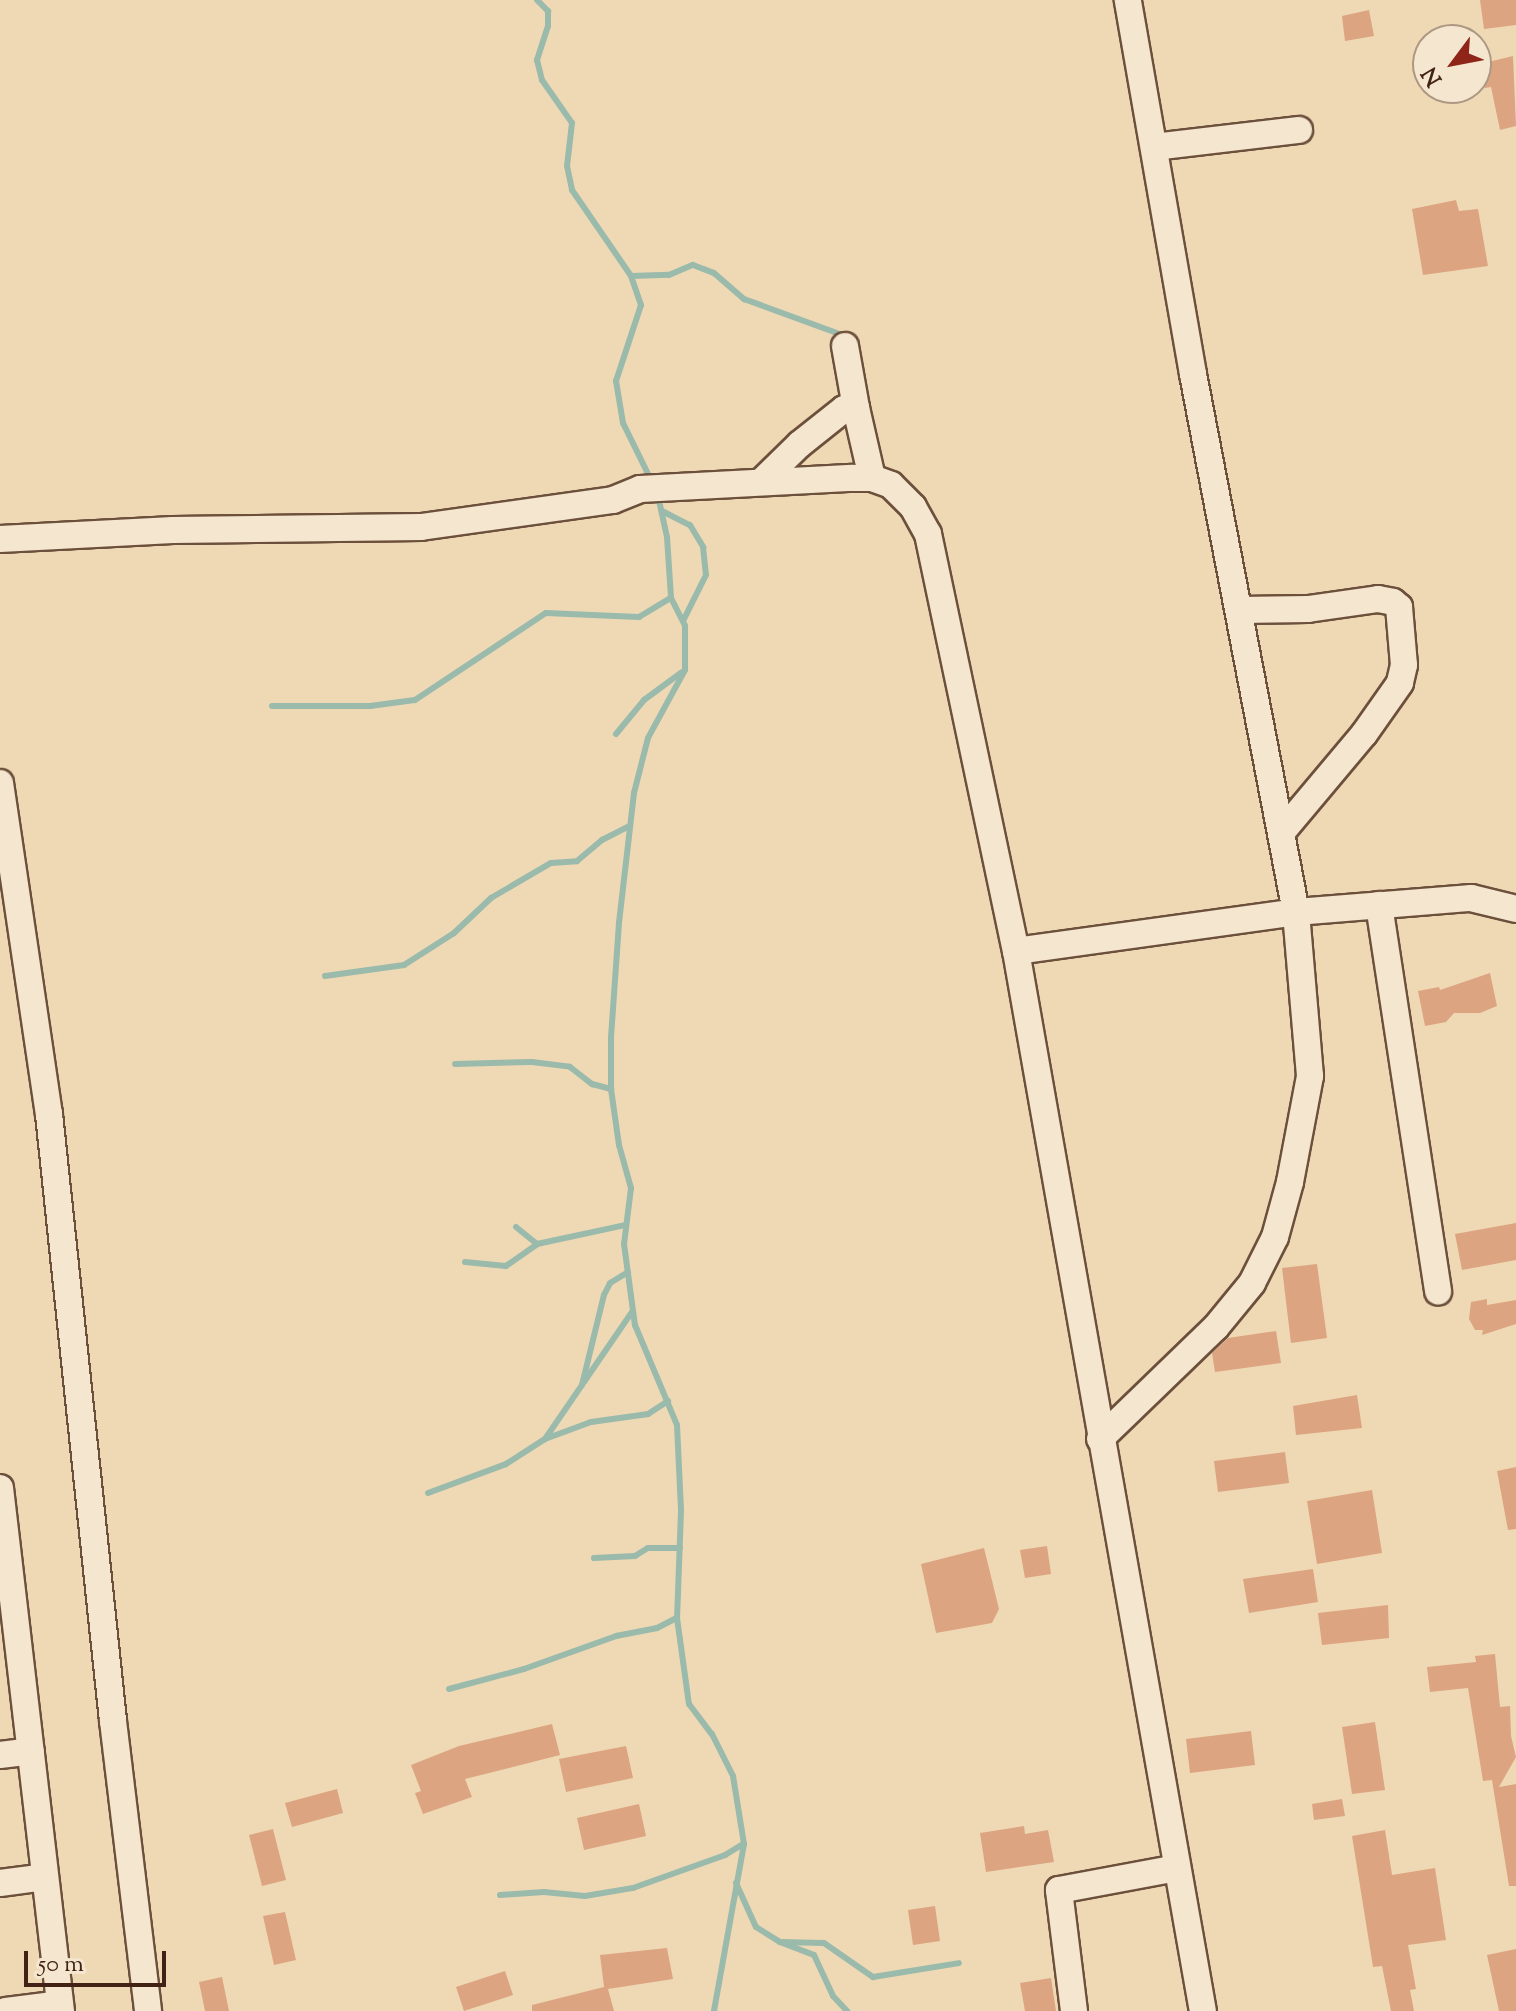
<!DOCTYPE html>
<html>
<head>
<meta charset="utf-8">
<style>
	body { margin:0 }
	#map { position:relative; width:1516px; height:2011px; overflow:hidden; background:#efd9b5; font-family:"Sorts Mill Goudy",serif }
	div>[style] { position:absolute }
	.stream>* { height:6px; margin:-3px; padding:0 3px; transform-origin:3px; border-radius:3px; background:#9abaac }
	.building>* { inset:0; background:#dca481 }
	.roads { filter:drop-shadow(2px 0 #6c503c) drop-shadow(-2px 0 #6c503c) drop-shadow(0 2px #6c503c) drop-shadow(0 -2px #6c503c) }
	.minor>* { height:26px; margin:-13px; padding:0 13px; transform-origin:13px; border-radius:13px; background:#f5e6cf }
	span { translate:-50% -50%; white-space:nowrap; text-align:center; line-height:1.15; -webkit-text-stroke:6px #f5e6cf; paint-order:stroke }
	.north { position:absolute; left:1412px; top:24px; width:80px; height:80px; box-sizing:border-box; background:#f5e6cf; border:2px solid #ad9884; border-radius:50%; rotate:238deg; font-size:22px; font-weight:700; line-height:32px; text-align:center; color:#412214 }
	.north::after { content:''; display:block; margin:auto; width:28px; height:36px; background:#8f2418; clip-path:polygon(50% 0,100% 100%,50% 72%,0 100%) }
	.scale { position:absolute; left:24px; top:1951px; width:142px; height:36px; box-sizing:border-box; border:4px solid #412214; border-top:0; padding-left:10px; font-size:24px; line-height:28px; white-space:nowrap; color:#412214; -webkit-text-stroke:6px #f5e6cf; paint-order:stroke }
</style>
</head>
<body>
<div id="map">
	<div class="stream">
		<i style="left:537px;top:0;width:16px;rotate:45deg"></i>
		<i style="left:548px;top:11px;width:15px;rotate:90deg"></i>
		<i style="left:548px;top:26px;width:36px;rotate:108deg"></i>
		<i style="left:537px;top:60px;width:21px;rotate:76deg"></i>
		<i style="left:542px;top:80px;width:52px;rotate:55.1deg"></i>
		<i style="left:572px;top:123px;width:43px;rotate:96.6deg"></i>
		<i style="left:567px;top:166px;width:25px;rotate:78deg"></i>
		<i style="left:572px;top:190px;width:104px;rotate:55.5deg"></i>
		<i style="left:631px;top:276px;width:31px;rotate:71deg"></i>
		<i style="left:641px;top:305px;width:80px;rotate:108.2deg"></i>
		<i style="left:616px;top:381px;width:43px;rotate:80.5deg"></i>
		<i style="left:623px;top:423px;width:66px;rotate:63.8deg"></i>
		<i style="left:631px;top:276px;width:38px;rotate:-2deg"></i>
		<i style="left:669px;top:275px;width:26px;rotate:-23deg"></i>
		<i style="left:693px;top:265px;width:22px;rotate:21deg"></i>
		<i style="left:714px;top:273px;width:40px;rotate:41deg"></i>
		<i style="left:744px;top:299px;width:99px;rotate:20.1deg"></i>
		<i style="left:658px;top:496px;width:42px;rotate:77.6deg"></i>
		<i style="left:667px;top:537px;width:61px;rotate:86.2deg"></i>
		<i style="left:671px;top:598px;width:31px;rotate:63deg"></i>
		<i style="left:685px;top:626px;width:44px;rotate:90deg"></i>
		<i style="left:685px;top:670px;width:77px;rotate:118.6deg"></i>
		<i style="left:648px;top:738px;width:57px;rotate:104.3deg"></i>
		<i style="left:634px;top:793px;width:131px;rotate:96.6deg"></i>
		<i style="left:619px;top:923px;width:115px;rotate:94deg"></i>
		<i style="left:611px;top:1038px;width:51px;rotate:90deg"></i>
		<i style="left:611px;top:1089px;width:57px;rotate:81.9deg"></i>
		<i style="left:619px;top:1145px;width:45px;rotate:74.4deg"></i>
		<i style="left:631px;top:1188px;width:56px;rotate:97.1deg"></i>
		<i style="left:624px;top:1244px;width:82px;rotate:82.3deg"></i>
		<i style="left:635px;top:1325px;width:108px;rotate:67.2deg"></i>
		<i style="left:677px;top:1425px;width:86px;rotate:87.3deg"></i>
		<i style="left:681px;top:1511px;width:107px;rotate:92.1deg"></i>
		<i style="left:677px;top:1618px;width:87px;rotate:82.1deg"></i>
		<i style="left:689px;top:1704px;width:38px;rotate:53deg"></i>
		<i style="left:712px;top:1734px;width:47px;rotate:63.4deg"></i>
		<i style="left:733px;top:1776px;width:69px;rotate:80.8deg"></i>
		<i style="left:744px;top:1844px;width:170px;rotate:100.2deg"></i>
		<i style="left:662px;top:511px;width:31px;rotate:27deg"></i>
		<i style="left:690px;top:525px;width:26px;rotate:59deg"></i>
		<i style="left:703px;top:547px;width:28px;rotate:84deg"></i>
		<i style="left:706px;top:575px;width:51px;rotate:116.6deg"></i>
		<i style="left:272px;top:706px;width:98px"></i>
		<i style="left:370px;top:706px;width:45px;rotate:-7.6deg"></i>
		<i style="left:415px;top:700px;width:157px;rotate:-33.6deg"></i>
		<i style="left:546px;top:613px;width:93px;rotate:2.5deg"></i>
		<i style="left:639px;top:617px;width:37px;rotate:-31deg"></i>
		<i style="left:616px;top:734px;width:44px;rotate:-50.5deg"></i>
		<i style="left:644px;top:700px;width:47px;rotate:-36.4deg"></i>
		<i style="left:325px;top:976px;width:80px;rotate:-7.9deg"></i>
		<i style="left:404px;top:965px;width:59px;rotate:-32.6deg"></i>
		<i style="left:454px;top:933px;width:51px;rotate:-43.4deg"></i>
		<i style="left:491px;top:898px;width:69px;rotate:-30.3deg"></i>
		<i style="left:551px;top:863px;width:26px;rotate:-4deg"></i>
		<i style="left:577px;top:861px;width:33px;rotate:-40deg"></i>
		<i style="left:602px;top:840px;width:31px;rotate:-27deg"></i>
		<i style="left:455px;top:1064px;width:77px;rotate:-1.5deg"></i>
		<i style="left:532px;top:1062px;width:38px;rotate:7deg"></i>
		<i style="left:570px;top:1067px;width:28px;rotate:38deg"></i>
		<i style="left:592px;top:1084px;width:20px;rotate:15deg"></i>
		<i style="left:516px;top:1227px;width:27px;rotate:39deg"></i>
		<i style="left:537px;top:1244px;width:91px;rotate:-12.1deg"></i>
		<i style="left:465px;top:1262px;width:41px;rotate:5.6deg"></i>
		<i style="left:506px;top:1266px;width:38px;rotate:-35deg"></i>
		<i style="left:584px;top:1382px;width:85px;rotate:-55.6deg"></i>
		<i style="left:545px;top:1439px;width:65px;rotate:-55.6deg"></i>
		<i style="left:582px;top:1385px;width:93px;rotate:-76.3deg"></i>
		<i style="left:604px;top:1295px;width:13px;rotate:-63deg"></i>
		<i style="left:610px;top:1283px;width:21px;rotate:-31deg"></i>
		<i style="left:428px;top:1493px;width:83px;rotate:-20.4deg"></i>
		<i style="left:506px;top:1464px;width:46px;rotate:-32.7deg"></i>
		<i style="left:545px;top:1439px;width:49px;rotate:-20.3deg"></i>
		<i style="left:591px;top:1422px;width:58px;rotate:-8deg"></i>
		<i style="left:648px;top:1414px;width:24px;rotate:-33deg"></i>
		<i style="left:594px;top:1558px;width:41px;rotate:-2.8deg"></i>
		<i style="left:635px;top:1556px;width:15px;rotate:-32deg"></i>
		<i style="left:648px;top:1548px;width:32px"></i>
		<i style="left:449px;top:1689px;width:78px;rotate:-14.9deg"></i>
		<i style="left:524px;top:1669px;width:98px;rotate:-19.7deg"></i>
		<i style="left:616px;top:1636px;width:42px;rotate:-11deg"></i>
		<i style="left:657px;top:1628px;width:22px;rotate:-27deg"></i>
		<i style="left:736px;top:1883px;width:48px;rotate:65.6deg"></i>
		<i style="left:756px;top:1927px;width:28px;rotate:32deg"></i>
		<i style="left:780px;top:1942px;width:36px;rotate:21deg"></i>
		<i style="left:814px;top:1955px;width:45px;rotate:65.1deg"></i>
		<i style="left:833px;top:1996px;width:21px;rotate:47deg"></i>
		<i style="left:500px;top:1895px;width:44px;rotate:-3.9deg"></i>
		<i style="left:544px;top:1892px;width:41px;rotate:5.6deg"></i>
		<i style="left:585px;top:1896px;width:49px;rotate:-9.5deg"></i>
		<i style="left:633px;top:1888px;width:98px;rotate:-19.7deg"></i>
		<i style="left:725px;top:1855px;width:21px;rotate:-31deg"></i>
		<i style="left:780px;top:1942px;width:44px;rotate:1.3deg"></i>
		<i style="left:824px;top:1943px;width:60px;rotate:34.8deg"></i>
		<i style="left:873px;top:1977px;width:87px;rotate:-9.2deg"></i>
	</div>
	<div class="building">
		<i style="clip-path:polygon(1480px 0,1516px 0,1516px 25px,1484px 29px)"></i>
		<i style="clip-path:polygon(1369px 10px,1374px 36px,1345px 41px,1342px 16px)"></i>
		<i style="clip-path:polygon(1513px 56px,1516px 126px,1500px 130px,1491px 87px,1485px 88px,1480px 64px)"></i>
		<i style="clip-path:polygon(1456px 200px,1459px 211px,1478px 209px,1488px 266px,1423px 275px,1412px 209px)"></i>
		<i style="clip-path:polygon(1490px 973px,1497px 1006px,1480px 1013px,1454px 1013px,1446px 1022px,1425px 1026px,1418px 991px,1439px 987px,1440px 990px)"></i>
		<i style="clip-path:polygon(1516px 1223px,1516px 1260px,1462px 1270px,1455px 1234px)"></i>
		<i style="clip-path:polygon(1317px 1264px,1327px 1338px,1291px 1343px,1282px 1268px)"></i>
		<i style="clip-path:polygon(1487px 1299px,1487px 1305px,1516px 1300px,1516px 1324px,1482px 1335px,1483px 1330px,1475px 1330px,1469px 1319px,1471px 1302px)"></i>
		<i style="clip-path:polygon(1276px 1331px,1281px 1363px,1215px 1372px,1212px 1353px,1228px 1338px)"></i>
		<i style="clip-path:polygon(1357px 1395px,1362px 1428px,1296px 1435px,1293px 1406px)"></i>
		<i style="clip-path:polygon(1285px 1452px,1289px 1483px,1218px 1492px,1214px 1461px)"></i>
		<i style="clip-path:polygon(1516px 1467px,1516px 1529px,1508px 1530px,1497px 1471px)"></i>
		<i style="clip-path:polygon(1372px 1490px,1382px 1553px,1317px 1564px,1307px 1501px)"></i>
		<i style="clip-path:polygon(1047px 1546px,1051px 1574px,1025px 1578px,1020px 1550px)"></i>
		<i style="clip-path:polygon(984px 1548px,999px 1609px,992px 1623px,936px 1633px,921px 1564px)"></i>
		<i style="clip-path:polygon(1313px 1569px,1318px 1602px,1249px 1613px,1243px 1579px)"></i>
		<i style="clip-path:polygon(1388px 1605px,1389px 1638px,1322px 1645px,1318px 1613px)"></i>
		<i style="clip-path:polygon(1495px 1654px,1500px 1707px,1510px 1706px,1511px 1736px,1516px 1757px,1499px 1787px,1516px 1784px,1516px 1886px,1509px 1886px,1492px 1780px,1483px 1781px,1468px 1688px,1430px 1692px,1427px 1667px,1476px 1662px,1475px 1656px)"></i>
		<i style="clip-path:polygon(1375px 1722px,1385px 1790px,1352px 1794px,1342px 1727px)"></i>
		<i style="clip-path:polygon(552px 1724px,560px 1755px,465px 1779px,472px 1797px,423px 1814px,415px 1793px,421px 1791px,411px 1765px,459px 1746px)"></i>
		<i style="clip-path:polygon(1251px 1731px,1255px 1765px,1190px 1773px,1186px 1739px)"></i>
		<i style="clip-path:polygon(626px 1746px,633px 1778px,566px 1792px,559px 1759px)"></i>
		<i style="clip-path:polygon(337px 1789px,343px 1813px,292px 1827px,285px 1803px)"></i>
		<i style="clip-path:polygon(1342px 1799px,1345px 1816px,1314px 1820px,1312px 1804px)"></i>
		<i style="clip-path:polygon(639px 1804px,646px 1836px,584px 1850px,577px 1818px)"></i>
		<i style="clip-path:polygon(1024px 1826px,1025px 1834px,1048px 1830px,1054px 1862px,986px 1872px,980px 1833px)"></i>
		<i style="clip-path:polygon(273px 1829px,286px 1880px,262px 1886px,249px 1835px)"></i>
		<i style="clip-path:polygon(1385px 1830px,1392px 1875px,1435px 1868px,1446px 1940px,1408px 1945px,1416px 1989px,1410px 1990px,1414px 2011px,1391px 2011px,1382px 1966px,1373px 1967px,1352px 1836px)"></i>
		<i style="clip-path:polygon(935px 1906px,940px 1941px,913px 1945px,908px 1910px)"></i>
		<i style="clip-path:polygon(285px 1912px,296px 1960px,274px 1965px,263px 1916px)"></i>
		<i style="clip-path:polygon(667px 1948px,673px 1979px,608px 1989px,614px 2011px,532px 2011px,532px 2005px,604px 1987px,600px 1955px)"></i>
		<i style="clip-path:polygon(1516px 1949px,1516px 2011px,1499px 2011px,1487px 1955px)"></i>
		<i style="clip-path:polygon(505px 1971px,513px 1995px,464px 2011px,456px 1987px)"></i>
		<i style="clip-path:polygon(222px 1977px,229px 2011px,205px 2011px,199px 1982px)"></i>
		<i style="clip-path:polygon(1051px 1978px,1056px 2011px,1025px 2011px,1020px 1983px)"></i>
	</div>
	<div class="roads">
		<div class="minor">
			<i style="left:1154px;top:147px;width:146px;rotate:-6.7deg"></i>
			<i style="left:845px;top:346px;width:63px;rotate:79.9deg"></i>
			<i style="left:761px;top:482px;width:54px;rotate:-44.3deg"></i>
			<i style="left:800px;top:444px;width:56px;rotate:-38.5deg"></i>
			<i style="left:844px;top:409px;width:12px;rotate:-5deg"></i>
			<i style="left:856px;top:408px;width:72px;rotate:77.1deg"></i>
			<i style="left:0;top:539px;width:173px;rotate:-3deg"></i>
			<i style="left:173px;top:530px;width:248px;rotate:-0.7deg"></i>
			<i style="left:421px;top:527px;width:194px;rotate:-8deg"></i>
			<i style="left:613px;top:500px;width:29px;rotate:-22deg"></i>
			<i style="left:640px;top:489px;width:213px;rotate:-3deg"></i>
			<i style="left:853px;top:478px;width:19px"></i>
			<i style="left:872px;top:478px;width:20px;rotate:20deg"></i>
			<i style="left:891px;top:485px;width:31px;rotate:45deg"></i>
			<i style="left:913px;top:507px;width:31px;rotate:61deg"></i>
			<i style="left:928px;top:534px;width:426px;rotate:78.1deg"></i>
			<i style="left:1016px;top:951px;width:1076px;rotate:80deg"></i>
			<i style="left:1239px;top:610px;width:69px;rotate:-0.8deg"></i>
			<i style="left:1308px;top:609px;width:71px;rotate:-8.1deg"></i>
			<i style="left:1378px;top:599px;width:15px;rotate:11deg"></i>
			<i style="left:1393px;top:602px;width:8px;rotate:40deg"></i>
			<i style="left:1399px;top:607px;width:58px;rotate:85.1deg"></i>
			<i style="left:1404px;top:665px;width:18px;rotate:103deg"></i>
			<i style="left:1400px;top:683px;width:62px;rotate:125.2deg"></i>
			<i style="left:1364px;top:734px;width:129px;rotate:130deg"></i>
			<i style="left:0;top:783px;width:335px;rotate:81.6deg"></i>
			<i style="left:49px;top:1114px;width:610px;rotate:83.98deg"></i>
			<i style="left:113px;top:1721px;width:292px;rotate:83.1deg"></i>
			<i style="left:1379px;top:905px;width:391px;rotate:81.3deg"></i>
			<i style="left:1016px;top:951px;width:283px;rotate:-7.9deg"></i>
			<i style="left:1296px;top:912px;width:176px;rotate:-4.6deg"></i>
			<i style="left:1471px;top:898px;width:46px;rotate:13.7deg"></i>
			<i style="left:1100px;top:1439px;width:161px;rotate:-44deg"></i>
			<i style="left:1216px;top:1327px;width:57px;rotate:-50.7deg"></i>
			<i style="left:1252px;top:1283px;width:51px;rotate:-63.4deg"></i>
			<i style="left:1275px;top:1237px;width:57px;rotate:-74.7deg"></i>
			<i style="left:1290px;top:1182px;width:108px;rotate:-79.3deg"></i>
			<i style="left:1310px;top:1076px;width:165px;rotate:-94.9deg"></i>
			<i style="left:1296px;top:912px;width:548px;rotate:-100.84deg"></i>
			<i style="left:1193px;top:374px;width:380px;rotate:-99.9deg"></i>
			<i style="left:0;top:1488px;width:527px;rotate:83.35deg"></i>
			<i style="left:0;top:1755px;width:31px;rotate:-7deg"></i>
			<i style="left:0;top:1883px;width:45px;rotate:-7.6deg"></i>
			<i style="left:6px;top:2011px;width:54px;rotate:-7.4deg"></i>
			<i style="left:1074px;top:2011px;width:122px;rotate:-97.1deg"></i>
			<i style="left:1059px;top:1890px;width:120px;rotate:-10.6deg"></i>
		</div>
	</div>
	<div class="north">N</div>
	<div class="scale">50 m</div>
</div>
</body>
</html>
